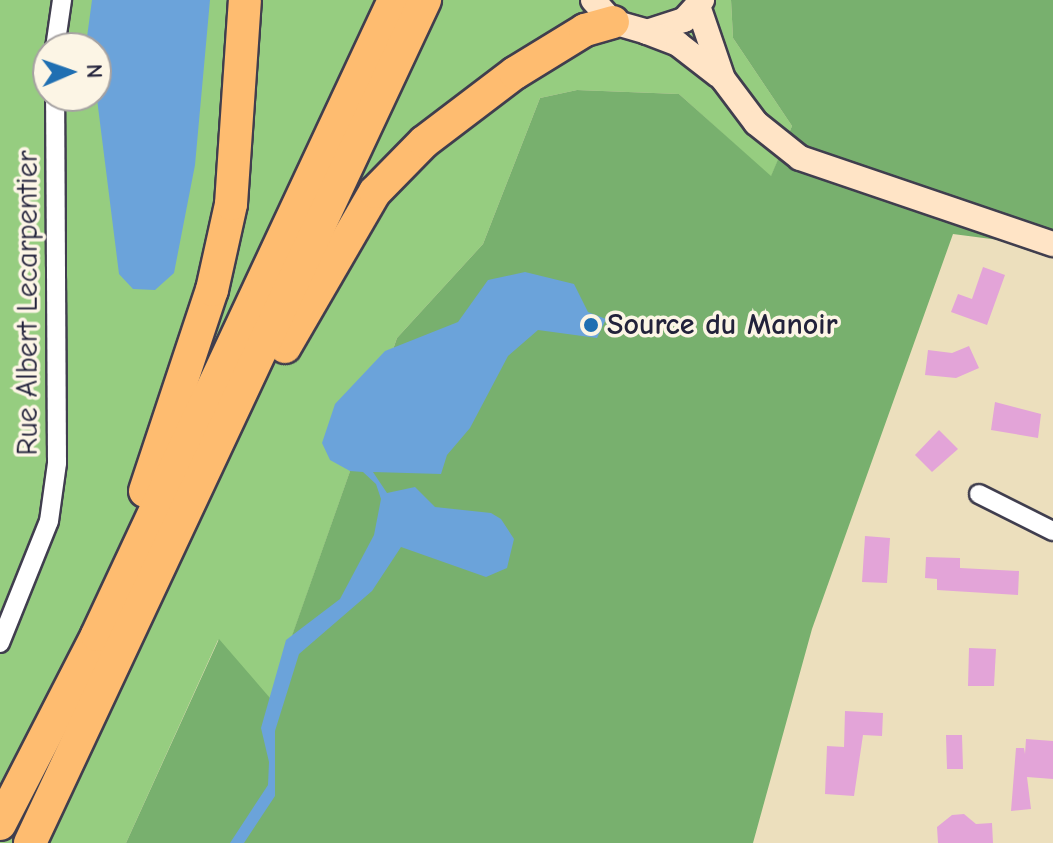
<!DOCTYPE html>
<html>
<head>
<meta charset="utf-8">
<style>
	body { margin:0 }
	#map { position:relative; width:1053px; height:843px; overflow:hidden; background:#ecdfbd; font-family:"Comic Neue",sans-serif }
	div>[style] { position:absolute }
	.green>* { inset:0; background:#96cd80 }
	.forest>* { inset:0; background:#78b06e }
	.water>* { inset:0; background:#6ba3da }
	.building>* { inset:0; background:#e3a4d8 }
	.round { border-radius:50% }
	.roads { filter:drop-shadow(2px 0 #403e4e) drop-shadow(-2px 0 #403e4e) drop-shadow(0 2px #403e4e) drop-shadow(0 -2px #403e4e) }
	.street>* { height:18px; margin:-9px; padding:0 9px; transform-origin:9px; border-radius:9px; background:#fff }
	.secondary>* { height:24px; margin:-12px; padding:0 12px; transform-origin:12px; border-radius:12px; background:#ffe4c6 }
	.highway>* { height:32px; margin:-16px; padding:0 16px; transform-origin:16px; border-radius:16px; background:#febc70 }
	.dots>* { width:22px; height:22px; translate:-50% -50%; box-sizing:border-box; border:4px solid #fcf5e5; border-radius:50% }
	span { translate:-50% -50%; white-space:nowrap; text-align:center; line-height:1.15; -webkit-text-stroke:7px #fcf5e5; paint-order:stroke }
	.street-label { font-size:30px; color:#22223b }
	.poi-label { font-size:30px; color:#22223b; font-weight:700 }
	.left { translate:0 -50%; text-align:left }
	.north { position:absolute; left:32px; top:32px; width:80px; height:80px; box-sizing:border-box; background:#fcf5e5; border:2px solid #a5a1a1; border-radius:50%; rotate:88deg; font-size:22px; font-weight:700; line-height:32px; text-align:center; color:#22223b }
	.north::after { content:''; display:block; margin:auto; width:28px; height:36px; background:#1f6fb2; clip-path:polygon(50% 0,100% 100%,50% 72%,0 100%) }
</style>
</head>
<body>
<div id="map">
	<div class="green">
		<i style="clip-path:polygon(evenodd,0 0,731px 0,733px 38px,792px 126px,771px 177px,679px 94px,577px 90px,540px 98px,483px 244px,397px 338px,270px 699px,218px 640px,126px 843px,0 843px,0 0,48px 48px,96px 48px,96px 96px,48px 96px,48px 48px)"></i>
	</div>
	<div class="forest">
		<i style="clip-path:polygon(731px 0,1053px 0,1053px 247px,953px 234px,812px 629px,753px 843px,126px 843px,219px 639px,270px 698px,397px 338px,483px 244px,540px 98px,577px 90px,679px 94px,771px 176px,792px 126px,733px 38px)"></i>
	</div>
	<div class="water">
		<i style="clip-path:polygon(92px 0,210px 0,195px 165px,174px 273px,155px 290px,133px 289px,119px 274px,96px 91px,96px 48px,89px 48px,87px 37px)"></i>
		<i style="clip-path:polygon(525px 272px,574px 284px,588px 312px,606px 319px,597px 338px,538px 330px,508px 356px,470px 428px,447px 455px,441px 474px,373px 472px,387px 493px,415px 487px,435px 507px,491px 513px,501px 519px,514px 539px,507px 568px,486px 577px,401px 547px,372px 591px,299px 654px,275px 731px,275px 796px,244px 843px,230px 843px,268px 785px,269px 762px,261px 728px,286px 640px,340px 599px,374px 535px,381px 499px,376px 484px,363px 472px,350px 471px,330px 460px,322px 443px,335px 404px,385px 351px,458px 322px,488px 280px)"></i>
	</div>
	<div class="building">
		<i style="clip-path:polygon(983px 267px,1005px 275px,987px 325px,951px 312px,958px 294px,972px 299px)"></i>
		<i class="round" style="left:582px;top:316px;width:18px;height:18px"></i>
		<i style="clip-path:polygon(969px 346px,979px 368px,956px 378px,925px 375px,928px 350px,952px 353px)"></i>
		<i style="clip-path:polygon(995px 402px,1041px 414px,1038px 438px,991px 430px)"></i>
		<i style="clip-path:polygon(939px 430px,958px 449px,932px 472px,915px 455px)"></i>
		<i style="clip-path:polygon(865px 536px,890px 538px,887px 583px,862px 582px)"></i>
		<i style="clip-path:polygon(926px 557px,960px 558px,960px 568px,1019px 571px,1018px 595px,937px 590px,937px 579px,925px 578px)"></i>
		<i style="clip-path:polygon(969px 648px,996px 649px,994px 686px,968px 686px)"></i>
		<i style="clip-path:polygon(845px 711px,883px 713px,882px 736px,863px 735px,854px 796px,825px 794px,827px 746px,844px 747px)"></i>
		<i style="clip-path:polygon(946px 735px,962px 735px,963px 769px,947px 769px)"></i>
		<i style="clip-path:polygon(1026px 739px,1053px 741px,1053px 779px,1027px 777px,1031px 809px,1011px 811px,1016px 748px,1024px 748px,1025px 754px)"></i>
		<i style="clip-path:polygon(964px 814px,976px 824px,992px 823px,993px 843px,938px 843px,937px 827px,952px 815px)"></i>
	</div>
	<div class="roads">
		<div class="street">
			<i style="left:55px;top:48px;width:49px;rotate:-81.7deg"></i>
			<i style="left:979px;top:494px;width:83px;rotate:26.6deg"></i>
			<i style="left:0;top:643px;width:131px;rotate:-68.1deg"></i>
			<i style="left:49px;top:521px;width:59px;rotate:-82.1deg"></i>
			<i style="left:57px;top:463px;width:367px;rotate:-90.3deg"></i>
		</div>
		<div class="secondary">
			<i style="left:593px;top:0;width:30px;rotate:48deg"></i>
			<i style="left:613px;top:22px;width:35px;rotate:16deg"></i>
			<i style="left:647px;top:32px;width:39px;rotate:-18deg"></i>
			<i style="left:684px;top:20px;width:27px;rotate:-48deg"></i>
			<i style="left:698px;top:6px;width:77px;rotate:71.1deg"></i>
			<i style="left:723px;top:79px;width:55px;rotate:53.1deg"></i>
			<i style="left:756px;top:123px;width:56px;rotate:38.5deg"></i>
			<i style="left:800px;top:158px;width:267px;rotate:18.8deg"></i>
			<i style="left:647px;top:32px;width:33px;rotate:21deg"></i>
			<i style="left:678px;top:44px;width:51px;rotate:37.8deg"></i>
		</div>
		<div class="highway">
			<i style="left:285px;top:347px;width:179px;rotate:-59.9deg"></i>
			<i style="left:375px;top:192px;width:70px;rotate:-45.6deg"></i>
			<i style="left:424px;top:142px;width:114px;rotate:-37.2deg"></i>
			<i style="left:515px;top:73px;width:82px;rotate:-31.6deg"></i>
			<i style="left:585px;top:30px;width:29px;rotate:-16deg"></i>
			<i style="left:145px;top:491px;width:212px;rotate:-71.6deg"></i>
			<i style="left:212px;top:290px;width:88px;rotate:-77.5deg"></i>
			<i style="left:231px;top:204px;width:204px;rotate:-86.1deg"></i>
			<i style="left:0;top:824px;width:212px;rotate:-62.8deg"></i>
			<i style="left:97px;top:635px;width:701px;rotate:-64.93deg"></i>
			<i style="left:30px;top:843px;width:931px;rotate:-64.89deg"></i>
		</div>
	</div>
	<div class="dots">
		<i style="left:591px;top:325px;background:#1f6fb2"></i>
	</div>
	<div class="street-label">
		<span style="left:28px;top:303px;rotate:-90deg">Rue Albert Lecarpentier</span>
	</div>
	<div class="poi-label">
		<span class="left" style="left:607px;top:325px">Source du Manoir</span>
	</div>
	<div class="north">N</div>
</div>
</body>
</html>
